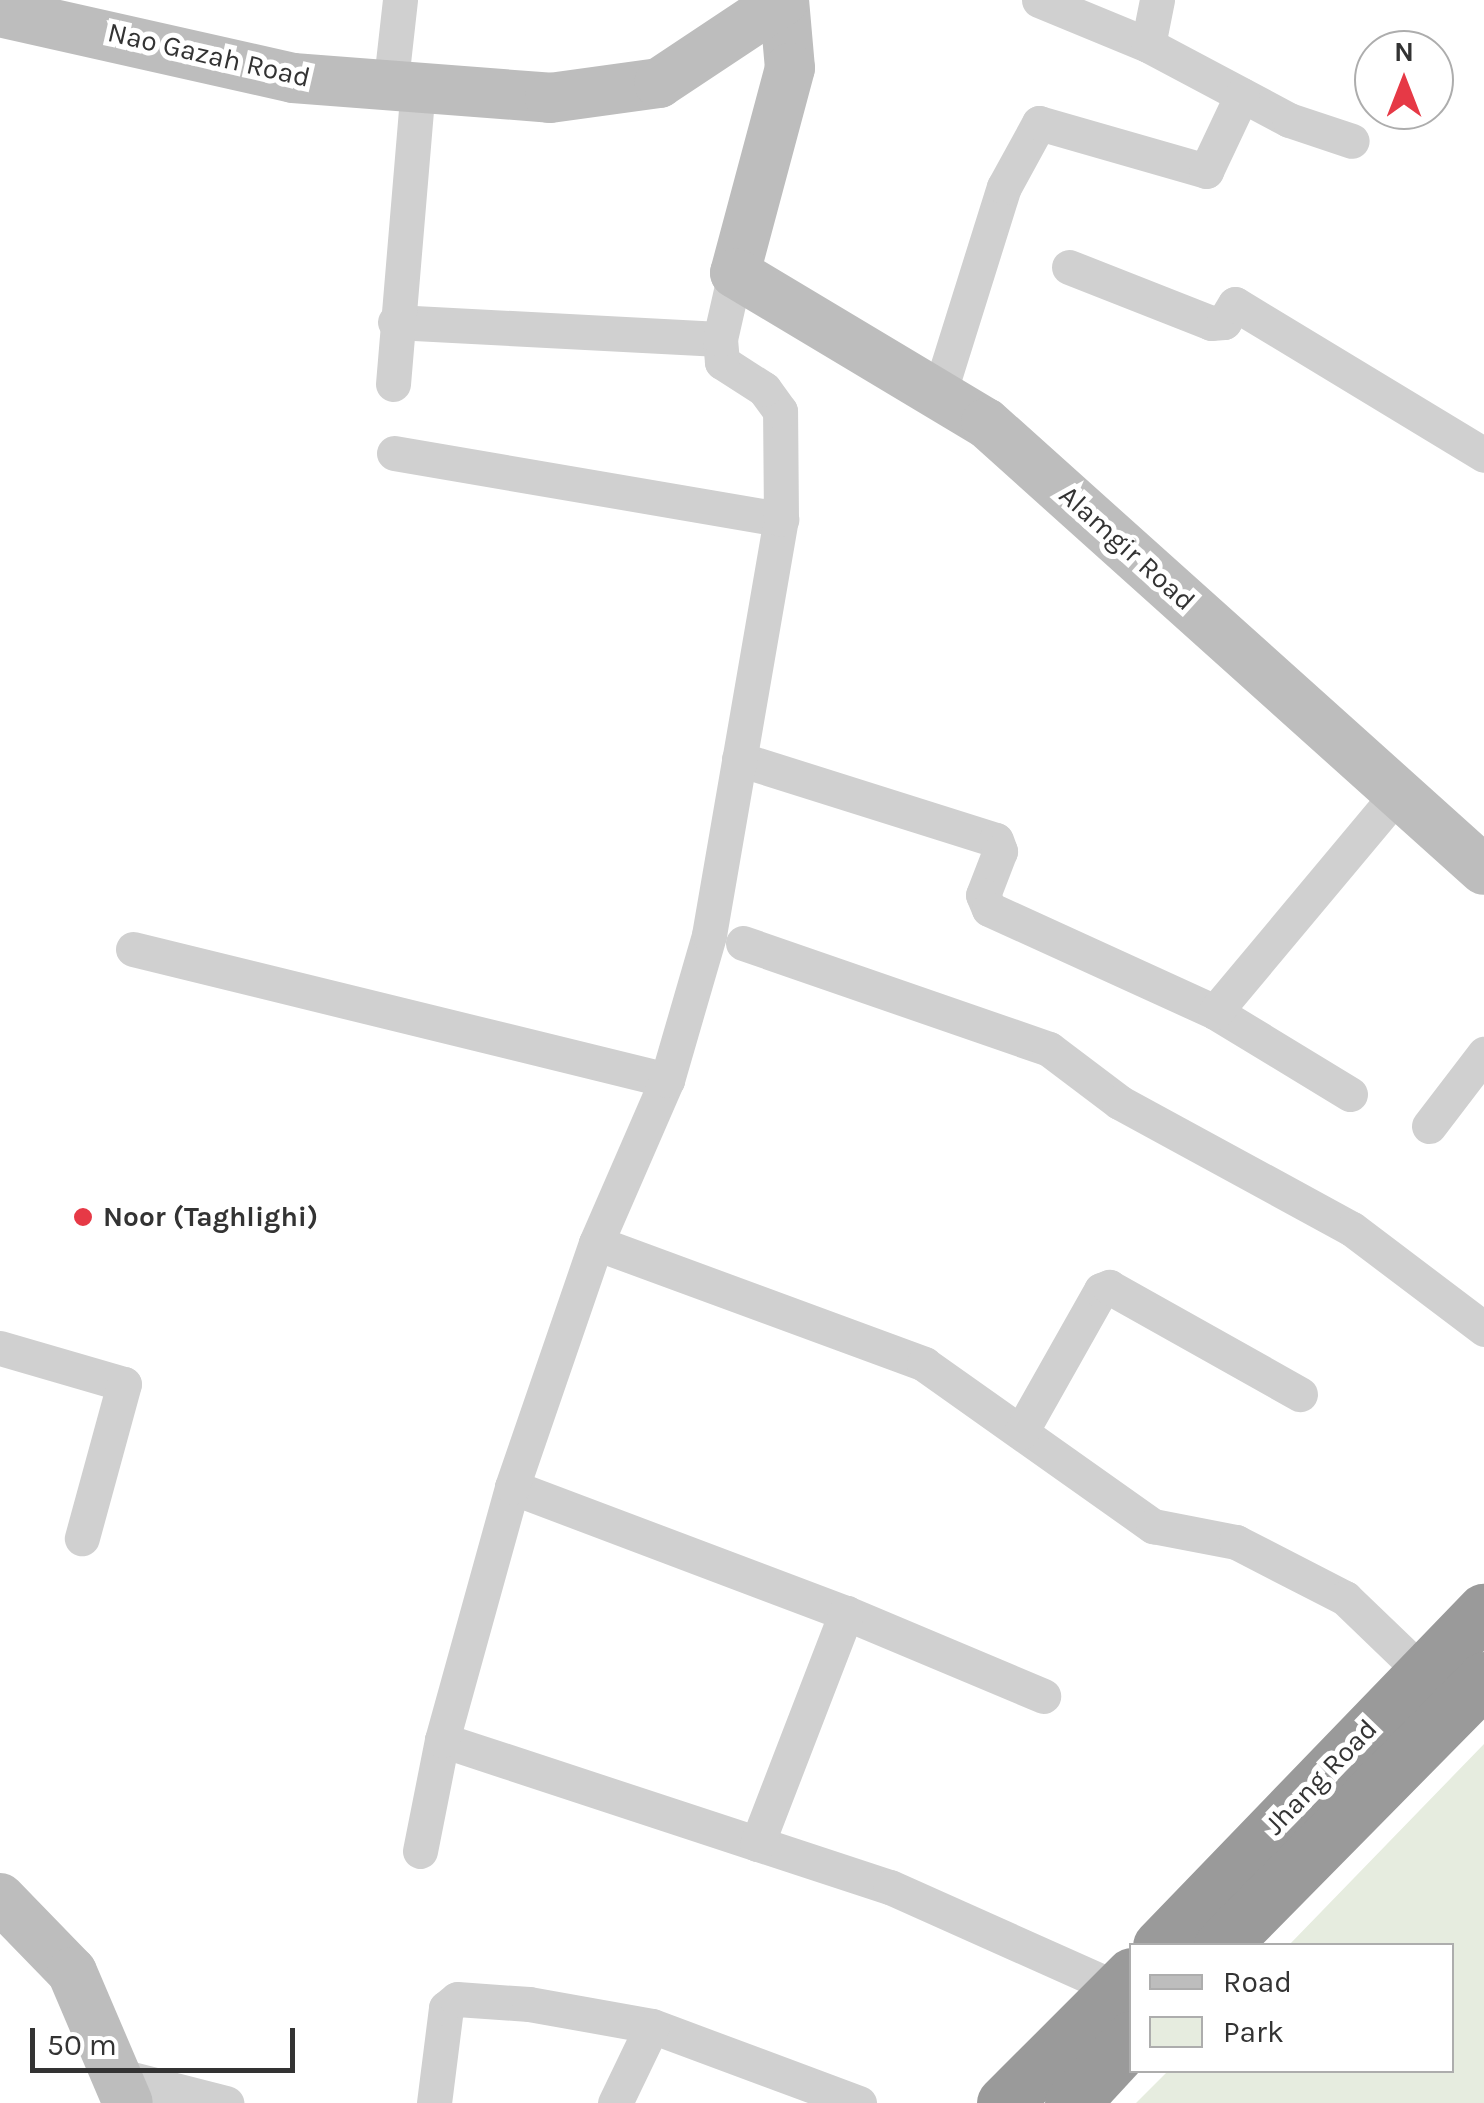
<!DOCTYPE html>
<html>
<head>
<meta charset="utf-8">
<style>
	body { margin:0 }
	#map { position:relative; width:1484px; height:2103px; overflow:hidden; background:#fff; font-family:Karla,sans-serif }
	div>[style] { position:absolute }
	.green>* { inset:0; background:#e6ecdf }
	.street>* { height:35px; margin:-17.5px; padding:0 17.5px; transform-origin:17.5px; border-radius:17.5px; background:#d0d0d0 }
	.secondary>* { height:50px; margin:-25px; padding:0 25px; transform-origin:25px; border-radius:25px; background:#bdbdbd }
	.highway>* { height:55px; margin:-27.5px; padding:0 27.5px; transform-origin:27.5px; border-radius:27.5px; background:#9a9a9a }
	.dots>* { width:28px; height:28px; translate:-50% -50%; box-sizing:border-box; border:5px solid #fff; border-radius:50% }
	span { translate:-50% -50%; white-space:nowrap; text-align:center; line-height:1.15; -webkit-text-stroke:10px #fff; paint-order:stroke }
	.street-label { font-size:28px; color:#333 }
	.poi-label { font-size:28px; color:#333; font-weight:700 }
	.left { translate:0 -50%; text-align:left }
	.legend { position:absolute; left:1129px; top:1943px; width:325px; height:130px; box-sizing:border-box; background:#fff; border:2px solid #adadad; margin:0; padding:12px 18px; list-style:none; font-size:30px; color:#333 }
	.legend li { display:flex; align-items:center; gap:20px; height:50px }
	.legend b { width:50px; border:2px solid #adadad }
	.north { position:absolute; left:1354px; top:30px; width:100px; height:100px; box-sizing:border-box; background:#fff; border:2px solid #adadad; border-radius:50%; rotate:0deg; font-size:28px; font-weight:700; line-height:40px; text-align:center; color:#333 }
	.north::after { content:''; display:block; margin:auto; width:35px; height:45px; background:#e63946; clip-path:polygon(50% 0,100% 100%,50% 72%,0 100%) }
	.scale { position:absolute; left:30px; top:2028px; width:265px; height:45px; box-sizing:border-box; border:5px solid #333; border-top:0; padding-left:12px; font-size:30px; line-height:35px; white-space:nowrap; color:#333; -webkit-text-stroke:8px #fff; paint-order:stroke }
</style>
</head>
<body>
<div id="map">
	<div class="green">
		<i style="clip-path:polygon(1484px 1744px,1484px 2103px,1136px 2103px,1168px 2071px,1452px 2070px,1452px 1946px,1289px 1945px)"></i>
	</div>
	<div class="street">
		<i style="left:1039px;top:0;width:118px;rotate:22.4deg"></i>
		<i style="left:1148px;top:45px;width:160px;rotate:28deg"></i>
		<i style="left:1289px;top:120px;width:66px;rotate:18.4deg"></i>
		<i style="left:1148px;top:45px;width:46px;rotate:-78.7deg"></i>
		<i style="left:390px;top:89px;width:90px;rotate:-83.6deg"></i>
		<i style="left:1069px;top:267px;width:153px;rotate:21.5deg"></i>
		<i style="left:1211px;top:323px;width:13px;rotate:-4deg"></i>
		<i style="left:1224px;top:322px;width:21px;rotate:-59deg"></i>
		<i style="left:1235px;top:304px;width:291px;rotate:31.2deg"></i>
		<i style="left:395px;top:322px;width:325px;rotate:3deg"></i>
		<i style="left:393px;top:384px;width:296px;rotate:-85.2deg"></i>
		<i style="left:939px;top:394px;width:217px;rotate:-72.6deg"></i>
		<i style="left:1004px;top:187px;width:73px;rotate:-61.3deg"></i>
		<i style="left:1039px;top:123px;width:174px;rotate:16deg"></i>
		<i style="left:1206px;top:171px;width:84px;rotate:-64.7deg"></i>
		<i style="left:394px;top:453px;width:393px;rotate:9.7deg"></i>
		<i style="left:739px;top:759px;width:269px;rotate:17.5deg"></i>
		<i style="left:996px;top:840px;width:12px;rotate:70deg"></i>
		<i style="left:1000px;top:851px;width:47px;rotate:111.1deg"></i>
		<i style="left:983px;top:895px;width:15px;rotate:67deg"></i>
		<i style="left:989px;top:909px;width:248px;rotate:24.5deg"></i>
		<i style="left:1215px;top:1012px;width:158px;rotate:31.3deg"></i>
		<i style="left:743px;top:943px;width:324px;rotate:19.1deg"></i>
		<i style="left:1049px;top:1049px;width:88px;rotate:37.1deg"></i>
		<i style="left:1119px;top:1102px;width:265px;rotate:28.6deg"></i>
		<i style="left:1352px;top:1229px;width:166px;rotate:37.1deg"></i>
		<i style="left:133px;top:949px;width:550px;rotate:13.78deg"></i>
		<i style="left:1215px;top:1012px;width:288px;rotate:-50.1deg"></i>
		<i style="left:1429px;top:1126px;width:91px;rotate:-52.6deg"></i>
		<i style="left:596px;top:1243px;width:350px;rotate:20.2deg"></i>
		<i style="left:924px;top:1364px;width:281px;rotate:35.3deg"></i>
		<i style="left:1153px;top:1526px;width:85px;rotate:10.9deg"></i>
		<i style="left:1236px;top:1542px;width:123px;rotate:27.2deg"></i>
		<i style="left:1345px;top:1598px;width:107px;rotate:43.9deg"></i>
		<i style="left:0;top:1348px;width:129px;rotate:16.2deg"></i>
		<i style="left:124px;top:1384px;width:160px;rotate:105.3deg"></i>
		<i style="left:1021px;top:1432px;width:163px;rotate:-60.6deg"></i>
		<i style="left:1101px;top:1290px;width:9px;rotate:-21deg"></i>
		<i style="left:1109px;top:1287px;width:219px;rotate:29.3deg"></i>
		<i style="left:512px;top:1487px;width:357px;rotate:20.7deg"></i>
		<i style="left:846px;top:1613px;width:214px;rotate:22.8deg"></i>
		<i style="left:442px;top:1740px;width:472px;rotate:18.2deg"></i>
		<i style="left:890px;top:1887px;width:250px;rotate:24.1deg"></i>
		<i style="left:757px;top:1844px;width:248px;rotate:-68.9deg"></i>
		<i style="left:420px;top:1851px;width:113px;rotate:-78.8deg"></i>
		<i style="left:442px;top:1740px;width:263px;rotate:-74.5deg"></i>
		<i style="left:512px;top:1487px;width:258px;rotate:-71deg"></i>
		<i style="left:596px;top:1243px;width:178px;rotate:-66.5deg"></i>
		<i style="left:667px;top:1080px;width:151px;rotate:-73.8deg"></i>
		<i style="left:709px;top:935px;width:422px;rotate:-80.2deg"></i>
		<i style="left:781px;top:519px;width:108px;rotate:-90.5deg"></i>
		<i style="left:780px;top:411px;width:27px;rotate:-126deg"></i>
		<i style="left:764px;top:389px;width:50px;rotate:-147.3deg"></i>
		<i style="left:722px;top:362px;width:23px;rotate:-95deg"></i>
		<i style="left:720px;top:339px;width:68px;rotate:-77.2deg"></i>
		<i style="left:116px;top:2075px;width:114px;rotate:14.3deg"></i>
		<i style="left:434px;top:2103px;width:96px;rotate:-82.8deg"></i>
		<i style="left:446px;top:2008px;width:14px;rotate:-39deg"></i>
		<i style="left:457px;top:1999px;width:72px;rotate:4deg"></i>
		<i style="left:529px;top:2004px;width:125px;rotate:10.1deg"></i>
		<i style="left:652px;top:2026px;width:221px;rotate:20.4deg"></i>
		<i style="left:615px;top:2103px;width:85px;rotate:-64.3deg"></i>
	</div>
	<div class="secondary">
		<i style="left:784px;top:0;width:68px;rotate:85deg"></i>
		<i style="left:790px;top:68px;width:212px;rotate:105deg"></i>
		<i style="left:735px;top:273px;width:292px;rotate:30.9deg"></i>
		<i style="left:986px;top:423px;width:669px;rotate:41.91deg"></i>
		<i style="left:0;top:12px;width:300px;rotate:12.7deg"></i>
		<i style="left:293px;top:78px;width:258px;rotate:4.4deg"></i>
		<i style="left:550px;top:98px;width:110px;rotate:-7.8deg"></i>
		<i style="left:659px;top:83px;width:150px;rotate:-33.6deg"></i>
		<i style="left:0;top:1898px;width:103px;rotate:45.8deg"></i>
		<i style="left:72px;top:1972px;width:142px;rotate:66.9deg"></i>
	</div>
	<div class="highway">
		<i style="left:1160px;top:1946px;width:466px;rotate:-46deg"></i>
		<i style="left:1221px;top:1946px;width:375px;rotate:-45.4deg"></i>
		<i style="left:1004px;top:2103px;width:181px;rotate:-45deg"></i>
		<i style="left:1072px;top:2103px;width:88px;rotate:-47.3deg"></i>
	</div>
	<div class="dots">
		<i style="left:83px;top:1217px;background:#e63946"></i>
	</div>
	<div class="street-label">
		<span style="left:209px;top:55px;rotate:13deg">Nao Gazah Road</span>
		<span style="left:1127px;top:548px;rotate:42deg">Alamgir Road</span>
		<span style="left:1321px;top:1777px;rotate:-46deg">Jhang Road</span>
	</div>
	<div class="poi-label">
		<span class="left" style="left:103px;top:1217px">Noor (Taghlighi)</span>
	</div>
	<ul class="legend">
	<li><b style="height:12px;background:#bdbdbd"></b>Road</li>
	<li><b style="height:28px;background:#e6ecdf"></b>Park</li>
	</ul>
	<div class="north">N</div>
	<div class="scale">50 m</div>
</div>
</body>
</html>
